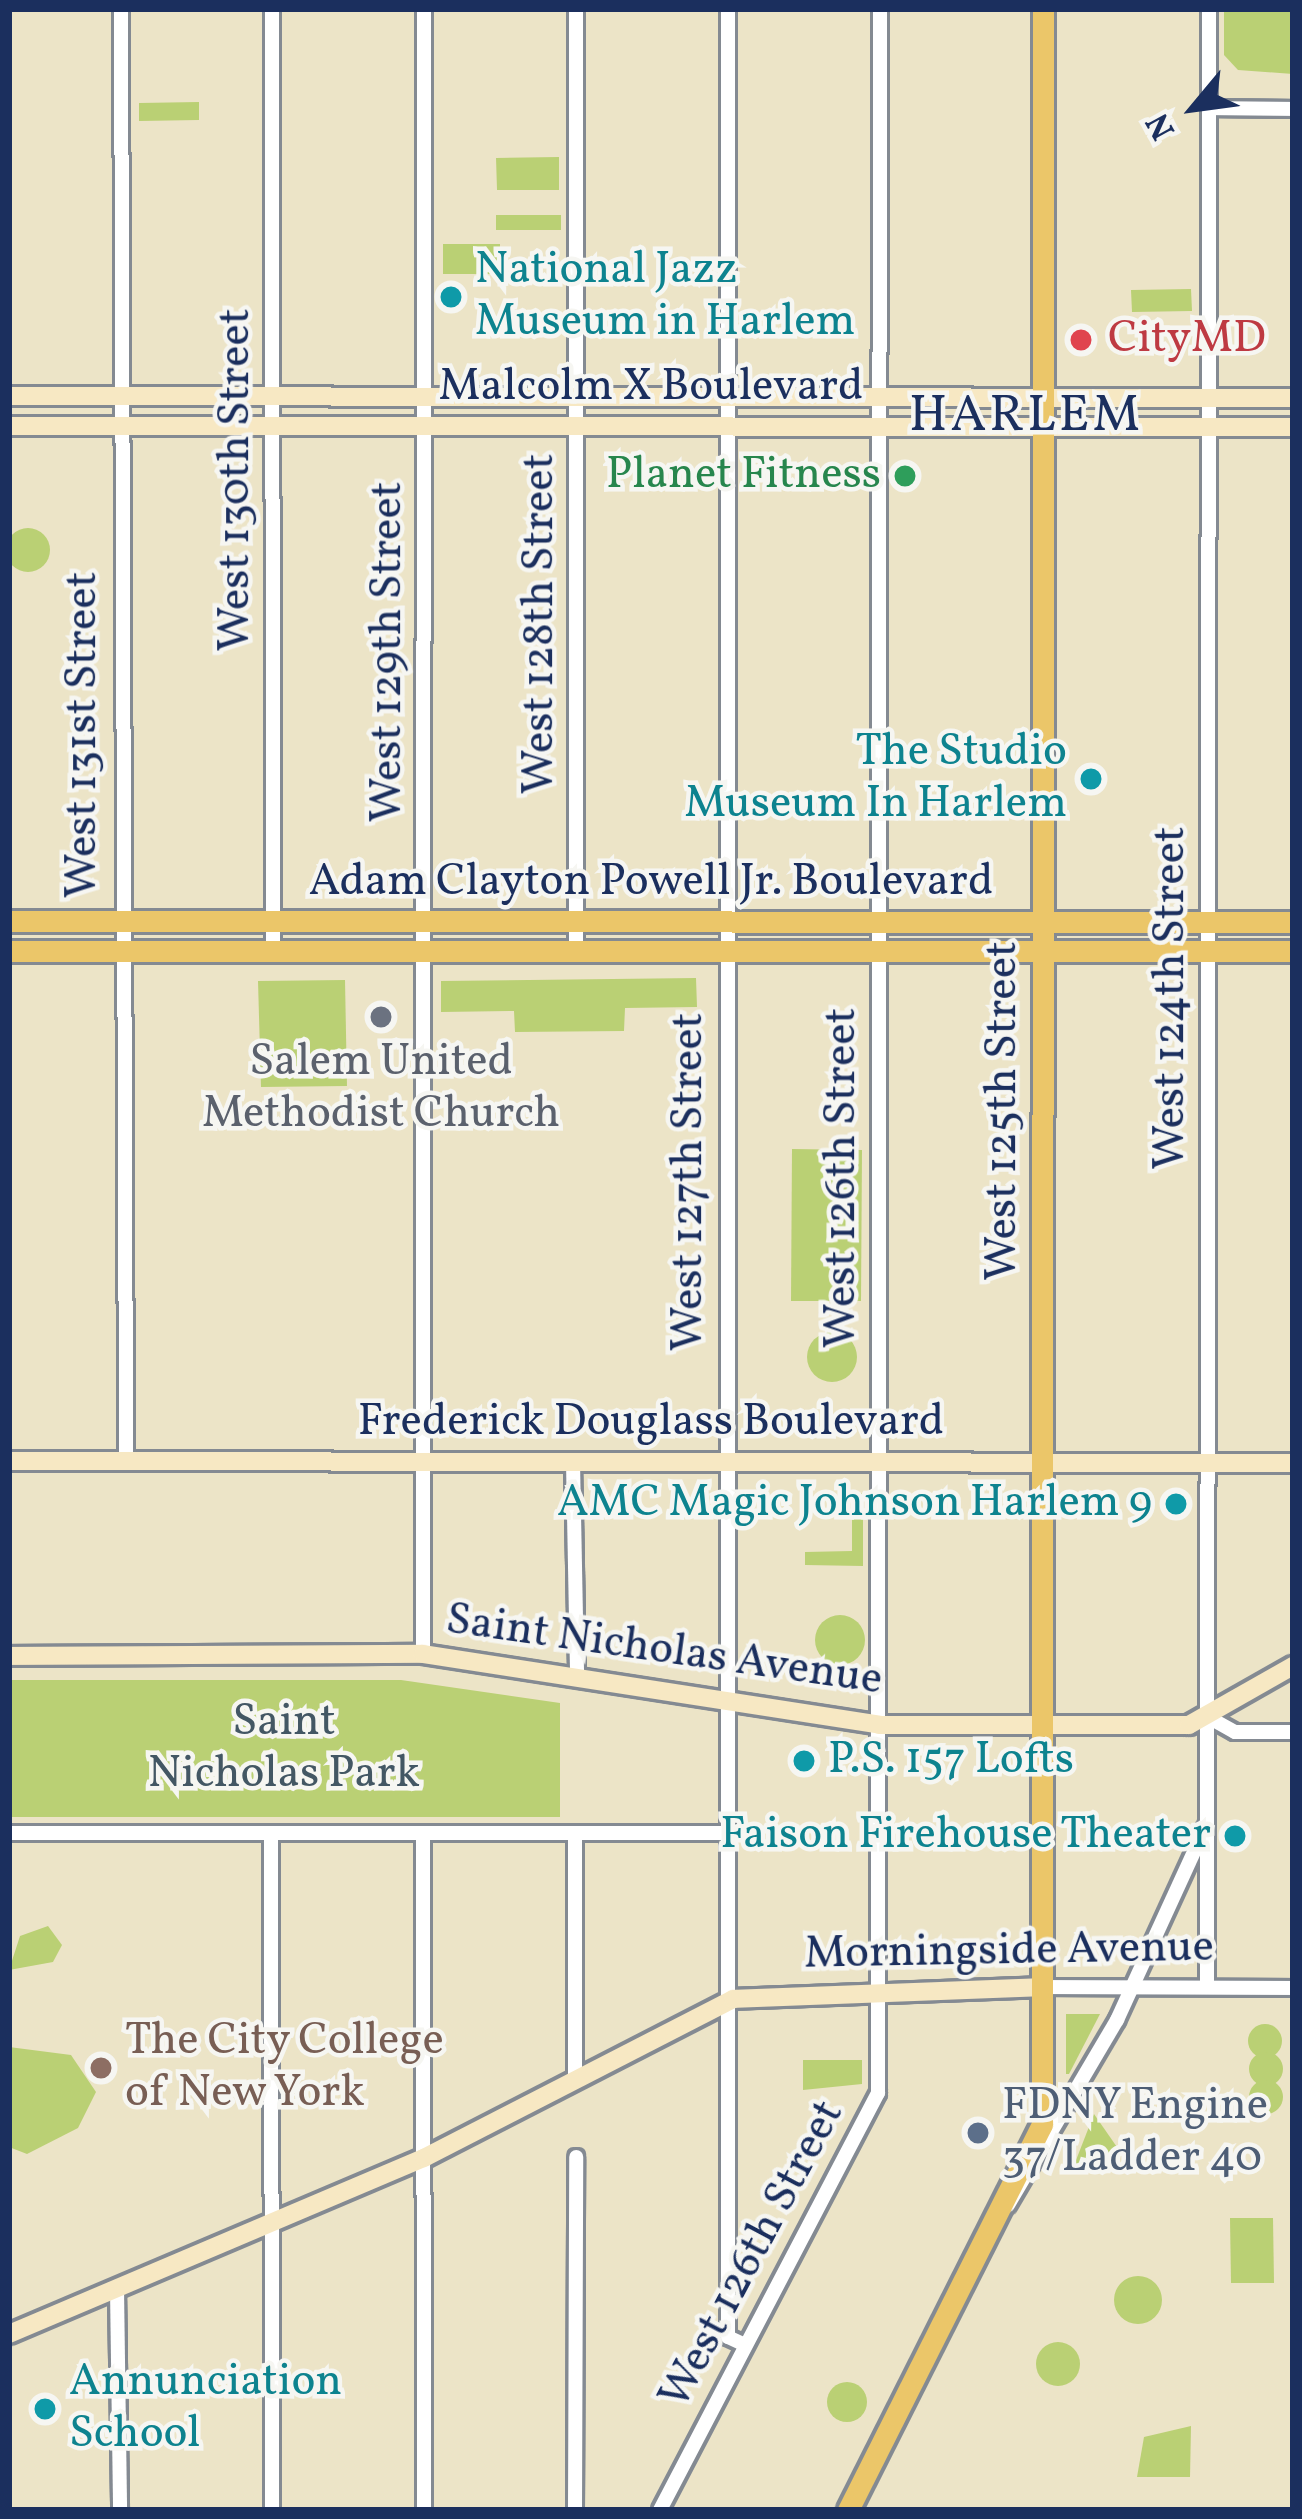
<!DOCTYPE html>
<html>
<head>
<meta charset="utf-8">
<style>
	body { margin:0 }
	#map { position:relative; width:1302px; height:2519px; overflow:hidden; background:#ece4c7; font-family:Vollkorn,serif }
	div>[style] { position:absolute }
	.green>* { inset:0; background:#bad074 }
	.round { border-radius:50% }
	.roads { filter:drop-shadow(3px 0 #848a92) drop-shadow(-3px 0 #848a92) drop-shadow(0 3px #848a92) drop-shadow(0 -3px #848a92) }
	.street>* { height:14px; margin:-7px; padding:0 7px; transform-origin:7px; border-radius:7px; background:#fff }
	.secondary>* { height:18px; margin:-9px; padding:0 9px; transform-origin:9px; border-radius:9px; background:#f7e8c3 }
	.primary>* { height:21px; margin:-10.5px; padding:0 10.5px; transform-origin:10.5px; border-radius:10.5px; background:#ebc669 }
	.dots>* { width:33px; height:33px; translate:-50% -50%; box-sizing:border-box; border:6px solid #f6f6f2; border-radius:50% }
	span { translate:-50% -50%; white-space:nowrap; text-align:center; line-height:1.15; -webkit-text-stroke:9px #f6f6f2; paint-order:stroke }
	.culture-label { font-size:45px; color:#0d838f }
	.left { translate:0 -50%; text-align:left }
	.right { translate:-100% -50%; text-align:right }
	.health-label { font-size:45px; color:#be3a42 }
	.street-label { font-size:45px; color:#1b2f5e }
	.leisure-label { font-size:45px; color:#27864d }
	.worship-label { font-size:45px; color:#5b616d }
	.park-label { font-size:45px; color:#435764 }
	.education-label { font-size:45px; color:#785e54 }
	.service-label { font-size:45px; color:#4e5e75 }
	.quarter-label { font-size:51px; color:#1b2f5e; letter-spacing:3px }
	.frame { position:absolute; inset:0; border:12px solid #1b2f5e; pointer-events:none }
	.north { position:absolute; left:1134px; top:48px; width:120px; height:120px; -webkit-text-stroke:9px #f6f6f2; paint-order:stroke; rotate:241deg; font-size:33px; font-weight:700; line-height:48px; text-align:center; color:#1b2f5e }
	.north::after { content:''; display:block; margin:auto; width:42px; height:54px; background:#1b2f5e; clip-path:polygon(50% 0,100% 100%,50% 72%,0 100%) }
</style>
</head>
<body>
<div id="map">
	<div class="green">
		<i style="clip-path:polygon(1224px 9px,1293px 9px,1293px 74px,1238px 70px,1224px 55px)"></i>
		<i style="clip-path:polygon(199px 102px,199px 120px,139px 121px,139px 103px)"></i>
		<i style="clip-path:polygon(559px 157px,559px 190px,497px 190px,496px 158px)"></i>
		<i style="clip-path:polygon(496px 215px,561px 215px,561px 230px,496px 230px)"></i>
		<i style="clip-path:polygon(443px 244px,500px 244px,500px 274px,443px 274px)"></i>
		<i style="clip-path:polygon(1191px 289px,1192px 311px,1132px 312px,1131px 290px)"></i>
		<i class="round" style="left:6px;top:528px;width:44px;height:44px"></i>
		<i style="clip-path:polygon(696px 978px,697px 1007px,625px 1008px,624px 1031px,515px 1032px,514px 1011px,441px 1012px,441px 981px)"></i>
		<i style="clip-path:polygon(345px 980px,347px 1086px,261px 1087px,258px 981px)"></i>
		<i style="clip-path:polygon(792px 1149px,862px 1150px,861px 1301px,791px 1301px)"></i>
		<i class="round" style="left:807px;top:1332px;width:50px;height:50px"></i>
		<i style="clip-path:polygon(852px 1493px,863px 1493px,863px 1566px,805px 1565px,805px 1552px,852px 1551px)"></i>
		<i class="round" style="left:815px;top:1615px;width:50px;height:50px"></i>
		<i style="clip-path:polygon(9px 1680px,401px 1680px,560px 1703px,560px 1817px,9px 1817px)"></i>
		<i style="clip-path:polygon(48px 1926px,62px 1945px,53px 1962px,9px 1970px,20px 1936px)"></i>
		<i style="clip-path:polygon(1066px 2014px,1100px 2014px,1069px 2074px,1066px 2074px)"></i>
		<i class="round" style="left:1248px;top:2024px;width:34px;height:34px"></i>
		<i style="clip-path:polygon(9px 2047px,71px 2055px,96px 2092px,78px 2128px,27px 2154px,9px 2147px)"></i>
		<i class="round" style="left:1249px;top:2052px;width:34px;height:34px"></i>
		<i style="clip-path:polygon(803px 2060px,862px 2060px,862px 2084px,803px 2090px)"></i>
		<i class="round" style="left:1249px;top:2080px;width:34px;height:34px"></i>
		<i style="clip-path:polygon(1094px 2114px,1119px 2150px,1102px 2170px,1071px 2173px)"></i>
		<i style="clip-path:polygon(1230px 2218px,1273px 2218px,1274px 2283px,1231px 2283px)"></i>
		<i class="round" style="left:1114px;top:2276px;width:48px;height:48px"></i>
		<i class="round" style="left:1036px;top:2342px;width:44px;height:44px"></i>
		<i class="round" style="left:827px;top:2382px;width:40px;height:40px"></i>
		<i style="clip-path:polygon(1191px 2426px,1190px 2477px,1137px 2477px,1144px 2437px)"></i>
	</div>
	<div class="roads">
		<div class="street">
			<i style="left:121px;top:9px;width:1453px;rotate:89.8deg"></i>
			<i style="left:272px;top:9px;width:943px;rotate:89.94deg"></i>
			<i style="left:576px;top:9px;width:942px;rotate:90deg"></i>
			<i style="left:728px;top:9px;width:2328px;rotate:90deg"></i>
			<i style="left:728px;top:2337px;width:19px;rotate:25deg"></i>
			<i style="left:1209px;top:108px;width:84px;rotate:0.7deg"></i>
			<i style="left:573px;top:1462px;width:214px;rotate:88.9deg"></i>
			<i style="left:423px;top:1654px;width:1645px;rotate:-89.97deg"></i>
			<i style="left:1208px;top:1717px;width:31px;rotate:29deg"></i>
			<i style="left:1235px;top:1732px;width:58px"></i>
			<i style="left:9px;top:1833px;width:717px"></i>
			<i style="left:271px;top:1833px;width:677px;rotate:89.92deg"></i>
			<i style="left:575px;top:1833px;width:247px;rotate:90deg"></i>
			<i style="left:423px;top:1834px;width:676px;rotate:89.92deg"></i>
			<i style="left:1043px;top:1987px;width:250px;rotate:0.2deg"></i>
			<i style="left:1207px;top:1987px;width:1978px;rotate:-89.94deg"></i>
			<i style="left:1008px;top:2205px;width:215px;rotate:-59.5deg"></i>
			<i style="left:1117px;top:2020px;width:211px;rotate:-65.4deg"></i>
			<i style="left:117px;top:2289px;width:221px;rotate:89.2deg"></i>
			<i style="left:575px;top:2510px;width:353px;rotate:-89.8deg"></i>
			<i style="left:660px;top:2510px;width:471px;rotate:-62.4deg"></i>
			<i style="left:878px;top:2093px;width:2084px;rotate:-89.95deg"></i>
		</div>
		<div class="secondary">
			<i style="left:9px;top:396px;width:1284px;rotate:0.09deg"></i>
			<i style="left:9px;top:426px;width:1284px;rotate:0.04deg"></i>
			<i style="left:9px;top:1461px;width:1284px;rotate:0.09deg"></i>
			<i style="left:9px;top:1656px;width:414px;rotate:-0.3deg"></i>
			<i style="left:423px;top:1654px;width:461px;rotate:8.8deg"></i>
			<i style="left:879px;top:1725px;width:310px"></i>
			<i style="left:1189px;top:1725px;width:120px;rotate:-29.6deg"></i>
			<i style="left:9px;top:2334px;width:451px;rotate:-23deg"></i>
			<i style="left:424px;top:2158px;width:348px;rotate:-27.2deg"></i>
			<i style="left:733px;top:1999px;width:310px;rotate:-2.2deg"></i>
		</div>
		<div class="primary">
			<i style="left:9px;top:921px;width:1284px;rotate:0.04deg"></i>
			<i style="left:9px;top:951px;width:1284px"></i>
			<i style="left:848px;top:2510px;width:432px;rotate:-63.3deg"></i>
			<i style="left:1042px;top:2124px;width:2115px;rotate:-89.97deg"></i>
		</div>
	</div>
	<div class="dots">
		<i style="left:451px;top:297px;background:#0f9aa8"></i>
		<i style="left:1081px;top:340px;background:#e0444e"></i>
		<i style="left:905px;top:476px;background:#2e9e5b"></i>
		<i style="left:1091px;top:779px;background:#0f9aa8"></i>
		<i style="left:381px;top:1017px;background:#6b7280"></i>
		<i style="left:1176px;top:1504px;background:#0f9aa8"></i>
		<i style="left:804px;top:1761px;background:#0f9aa8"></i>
		<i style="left:1235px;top:1836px;background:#0f9aa8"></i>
		<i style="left:101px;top:2068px;background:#8d6e63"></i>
		<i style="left:978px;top:2133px;background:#5c6f8a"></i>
		<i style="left:45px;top:2409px;background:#0f9aa8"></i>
	</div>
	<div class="culture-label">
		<span class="left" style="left:475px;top:297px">National Jazz<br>Museum in Harlem</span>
		<span class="right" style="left:1067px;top:779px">The Studio<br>Museum In Harlem</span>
		<span class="right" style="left:1152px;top:1504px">AMC Magic Johnson Harlem 9</span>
		<span class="left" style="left:828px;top:1761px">P.S. 157 Lofts</span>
		<span class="right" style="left:1211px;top:1836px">Faison Firehouse Theater</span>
		<span class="left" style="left:69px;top:2409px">Annunciation<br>School</span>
	</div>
	<div class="health-label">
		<span class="left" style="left:1108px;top:340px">CityMD</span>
	</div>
	<div class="street-label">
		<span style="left:651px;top:388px">Malcolm X Boulevard</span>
		<span style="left:237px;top:480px;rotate:-90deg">West 130th Street</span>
		<span style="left:541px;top:624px;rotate:-90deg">West 128th Street</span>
		<span style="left:389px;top:652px;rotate:-90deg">West 129th Street</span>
		<span style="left:84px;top:735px;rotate:-90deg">West 131st Street</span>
		<span style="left:651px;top:883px">Adam Clayton Powell Jr. Boulevard</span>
		<span style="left:1172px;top:998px;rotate:-90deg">West 124th Street</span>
		<span style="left:1004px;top:1111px;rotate:-90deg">West 125th Street</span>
		<span style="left:843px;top:1178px;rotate:-90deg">West 126th Street</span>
		<span style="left:690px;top:1182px;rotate:-90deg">West 127th Street</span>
		<span style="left:651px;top:1423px">Frederick Douglass Boulevard</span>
		<span style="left:664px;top:1651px;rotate:8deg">Saint Nicholas Avenue</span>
		<span style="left:1009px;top:1952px;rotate:-1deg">Morningside Avenue</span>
		<span style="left:753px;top:2255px;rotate:-62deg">West 126th Street</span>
	</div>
	<div class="leisure-label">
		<span class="right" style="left:881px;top:476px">Planet Fitness</span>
	</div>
	<div class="worship-label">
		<span style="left:381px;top:1089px">Salem United<br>Methodist Church</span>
	</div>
	<div class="park-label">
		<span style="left:284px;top:1749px">Saint<br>Nicholas Park</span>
	</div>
	<div class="education-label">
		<span class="left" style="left:125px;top:2068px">The City College<br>of New York</span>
	</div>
	<div class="service-label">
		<span class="left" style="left:1002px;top:2133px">FDNY Engine<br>37/Ladder 40</span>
	</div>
	<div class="quarter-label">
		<span style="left:1026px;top:417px">HARLEM</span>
	</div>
	<div class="frame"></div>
	<div class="north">N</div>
</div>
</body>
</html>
